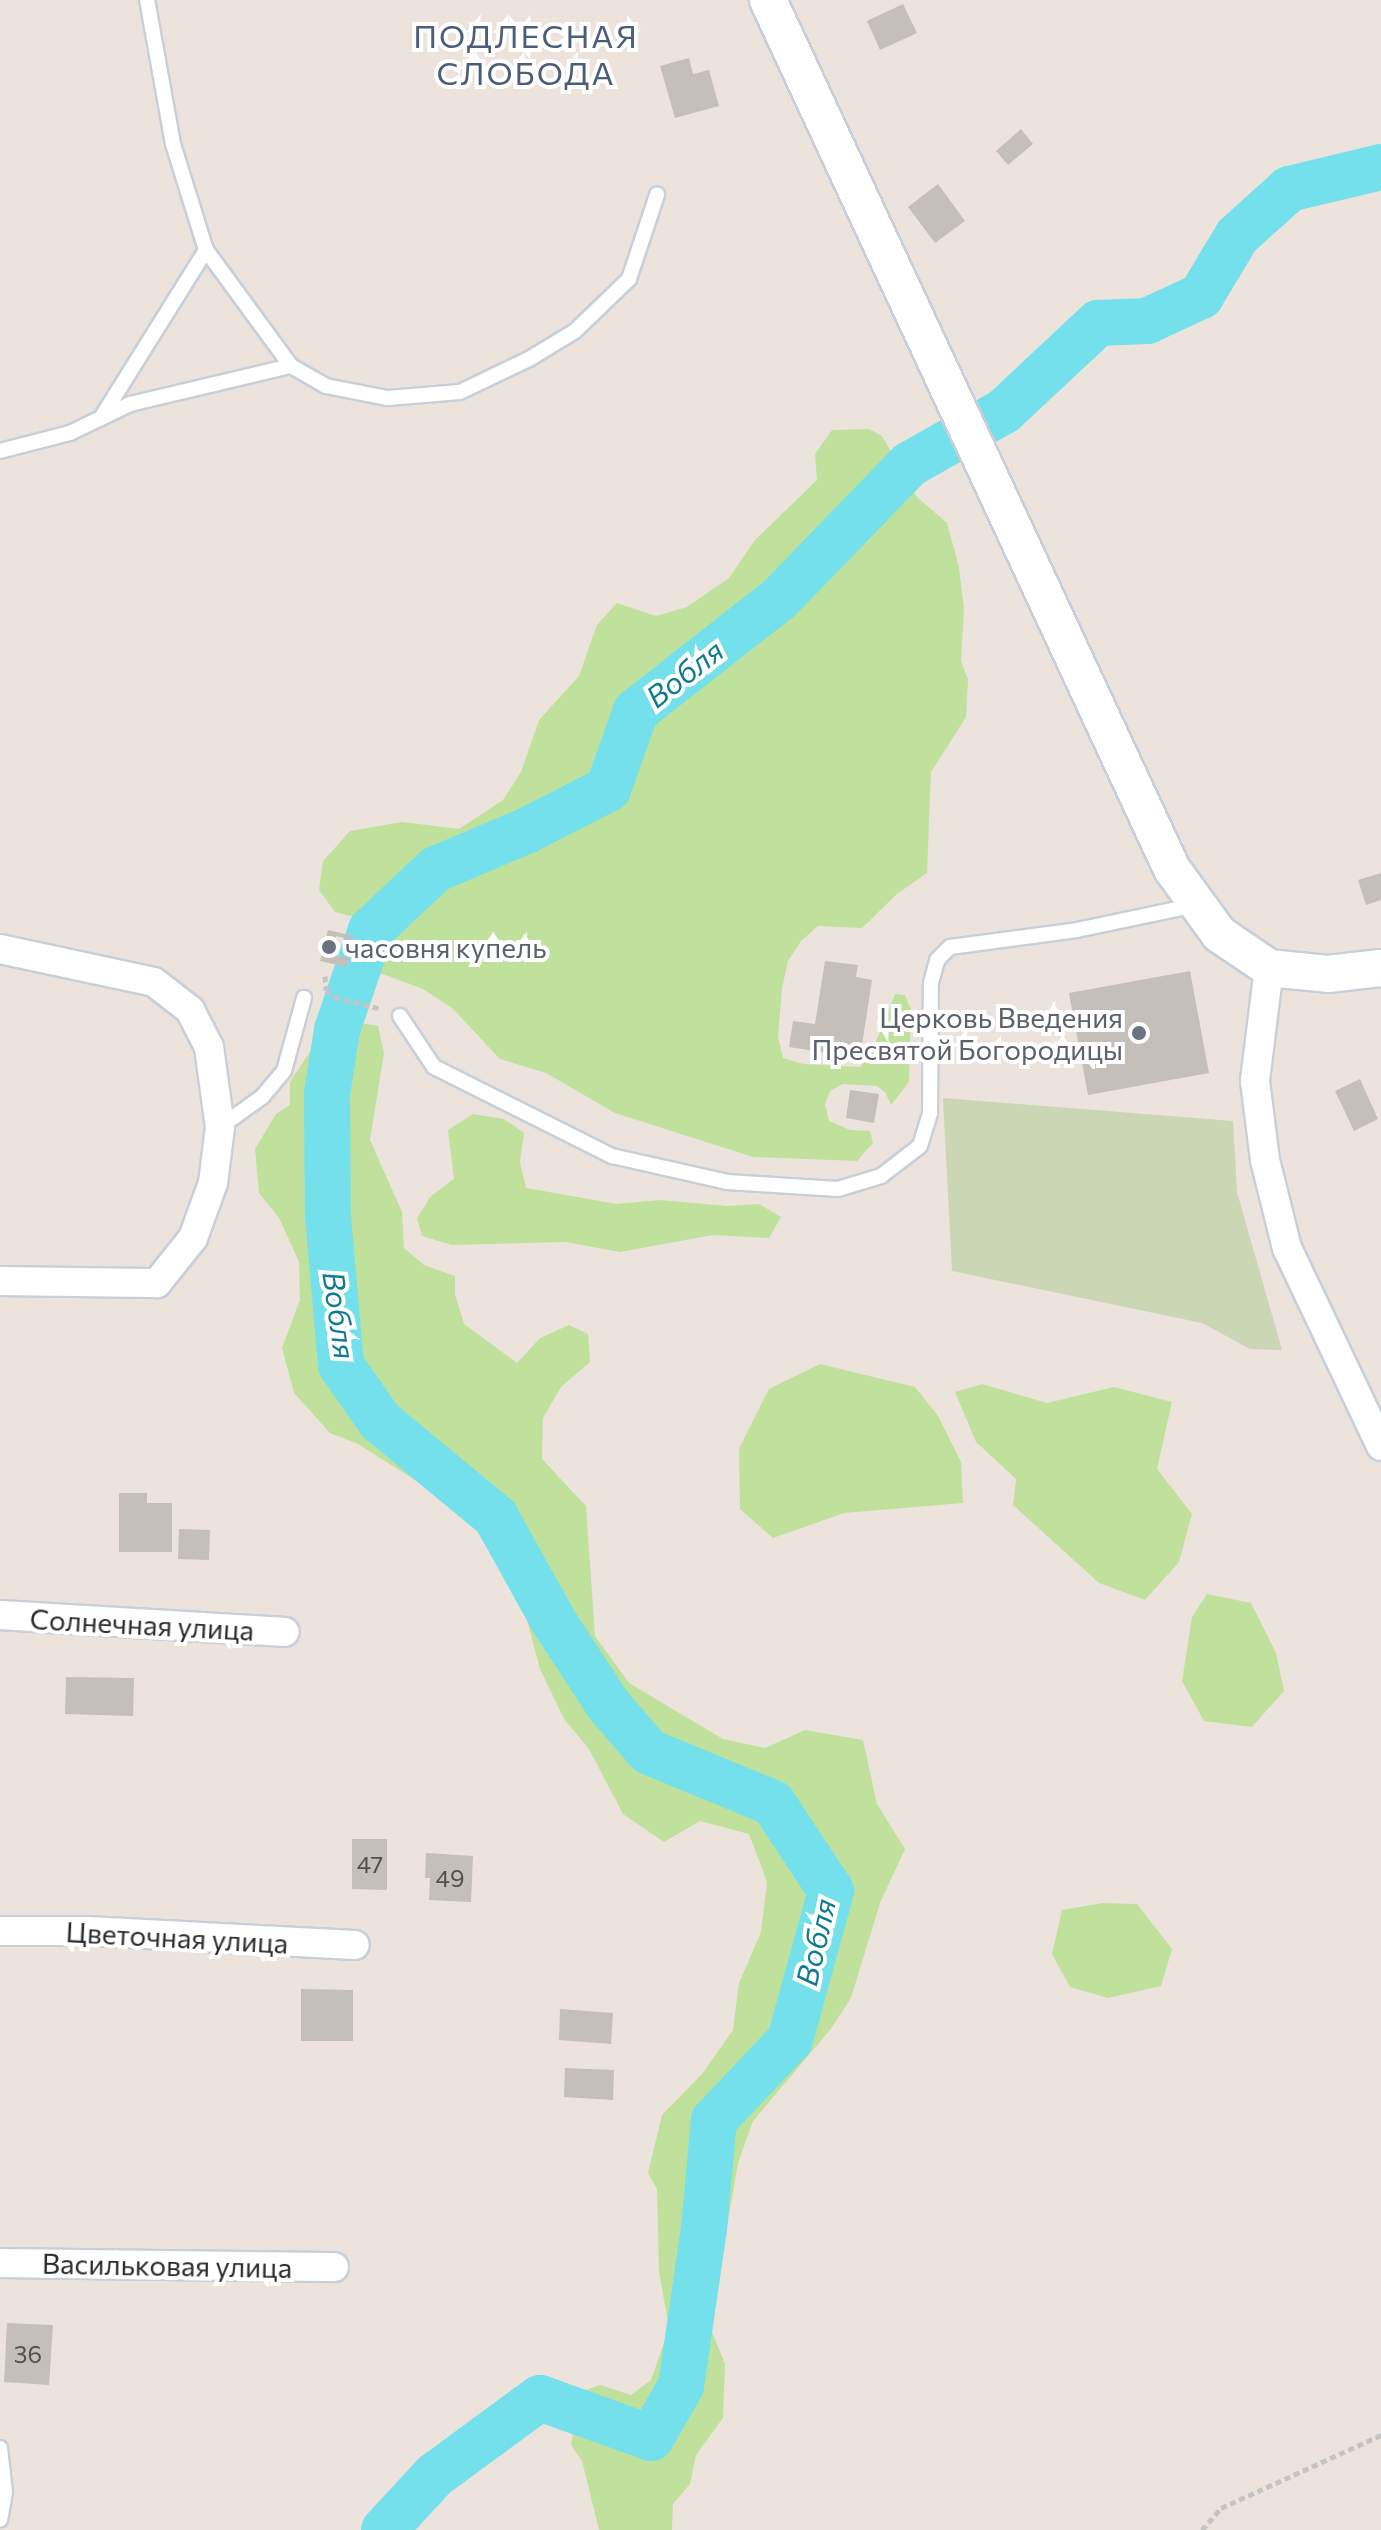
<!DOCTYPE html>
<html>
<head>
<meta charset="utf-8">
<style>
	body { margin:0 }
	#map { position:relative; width:1381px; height:2530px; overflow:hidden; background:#ece3dd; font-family:Commissioner,sans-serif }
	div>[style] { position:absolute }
	.green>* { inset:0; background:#c0e19c }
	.cemetery>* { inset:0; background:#cbd6b5 }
	.river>* { height:46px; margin:-23px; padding:0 23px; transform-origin:23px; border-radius:23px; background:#74e0eb }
	.building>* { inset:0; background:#c5bfb9 }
	.path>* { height:5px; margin-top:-2.5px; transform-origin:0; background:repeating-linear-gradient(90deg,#c4c4c4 0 6px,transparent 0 10px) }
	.roads { filter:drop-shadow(2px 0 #c9cfd8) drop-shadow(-2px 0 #c9cfd8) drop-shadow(0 2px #c9cfd8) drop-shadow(0 -2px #c9cfd8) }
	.service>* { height:14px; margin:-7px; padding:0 7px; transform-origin:7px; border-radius:7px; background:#fff }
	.minor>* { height:28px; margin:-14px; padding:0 14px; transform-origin:14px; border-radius:14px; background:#fff }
	.tertiary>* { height:36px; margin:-18px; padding:0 18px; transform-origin:18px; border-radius:18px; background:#fff }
	.dots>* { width:22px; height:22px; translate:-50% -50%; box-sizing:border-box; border:4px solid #fff; border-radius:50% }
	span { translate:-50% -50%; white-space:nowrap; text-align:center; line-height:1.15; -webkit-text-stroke:8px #fff; paint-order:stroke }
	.number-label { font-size:24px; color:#52504e }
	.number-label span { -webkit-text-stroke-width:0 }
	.worship-label { font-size:28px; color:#5b616d }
	.left { translate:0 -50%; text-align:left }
	.right { translate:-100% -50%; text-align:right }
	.street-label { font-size:28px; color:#2b2b2b }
	.water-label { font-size:30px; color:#117c91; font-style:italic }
	.quarter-label { font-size:32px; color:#4c5d7a; letter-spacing:2px }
</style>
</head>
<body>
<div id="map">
	<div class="green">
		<i style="clip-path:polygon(869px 429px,882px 436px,917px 497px,947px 523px,959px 567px,964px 609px,961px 661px,968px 680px,966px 717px,931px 772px,927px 873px,897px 894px,862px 928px,818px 926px,801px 941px,788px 961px,782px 988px,778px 1037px,783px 1058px,804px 1064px,860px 1067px,872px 1052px,895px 994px,905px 995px,911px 1009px,909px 1082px,891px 1105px,885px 1092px,877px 1086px,843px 1084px,830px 1091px,825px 1104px,829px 1121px,850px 1130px,870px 1131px,873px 1143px,857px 1161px,753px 1157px,615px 1113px,546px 1073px,500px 1059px,452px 1008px,423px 989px,380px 973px,378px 947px,362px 919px,335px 912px,319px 890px,323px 861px,350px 831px,402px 822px,459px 829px,503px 800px,521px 772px,539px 720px,579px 676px,597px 625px,617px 603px,656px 616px,687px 607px,729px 578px,755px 540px,817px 480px,815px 454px,832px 430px)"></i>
		<i style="clip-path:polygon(328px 1017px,378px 1026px,384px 1053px,370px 1140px,402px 1212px,404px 1248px,424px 1265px,455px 1276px,455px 1294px,464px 1324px,517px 1363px,540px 1338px,569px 1325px,588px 1334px,590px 1362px,561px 1387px,543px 1418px,542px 1459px,586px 1506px,595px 1636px,629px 1683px,723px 1739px,765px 1748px,805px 1730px,863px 1740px,877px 1804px,905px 1849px,880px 1903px,851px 1998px,830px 2030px,753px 2121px,738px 2163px,710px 2327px,725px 2364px,723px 2418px,696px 2455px,690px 2484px,673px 2504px,672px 2530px,599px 2530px,582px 2461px,571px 2445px,580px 2392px,600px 2385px,631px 2395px,651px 2380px,669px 2328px,659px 2272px,657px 2189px,648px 2173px,662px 2115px,702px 2074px,733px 2030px,739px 1983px,761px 1932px,767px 1882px,749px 1834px,700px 1821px,664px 1842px,623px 1814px,589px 1749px,564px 1719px,540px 1669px,521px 1597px,496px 1554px,462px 1510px,358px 1444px,330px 1433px,294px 1393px,282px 1348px,300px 1300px,299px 1262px,279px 1218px,259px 1193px,255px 1149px,276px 1114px,290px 1105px,290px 1082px,313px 1047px,320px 1022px)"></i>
		<i style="clip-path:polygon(473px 1114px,504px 1119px,524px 1133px,520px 1162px,526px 1188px,617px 1204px,660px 1200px,727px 1206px,759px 1204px,781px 1217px,769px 1238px,713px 1235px,620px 1252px,566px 1242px,452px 1245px,422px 1236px,417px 1218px,431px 1196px,454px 1179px,448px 1130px)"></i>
		<i style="clip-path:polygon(820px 1364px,915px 1387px,938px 1416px,961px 1462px,963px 1503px,844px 1513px,773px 1538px,740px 1509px,739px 1449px,769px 1389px)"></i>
		<i style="clip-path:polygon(982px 1384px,1047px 1403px,1114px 1387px,1172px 1402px,1157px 1469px,1192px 1514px,1179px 1562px,1145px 1600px,1099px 1583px,1013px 1505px,1016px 1479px,976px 1442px,955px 1392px)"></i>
		<i style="clip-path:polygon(1207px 1594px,1251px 1603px,1276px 1653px,1284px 1691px,1252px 1727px,1204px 1721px,1182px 1681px,1192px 1617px)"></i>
		<i style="clip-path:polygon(1103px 1903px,1137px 1904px,1172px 1949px,1161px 1986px,1108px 1998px,1070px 1987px,1052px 1954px,1062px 1910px)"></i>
	</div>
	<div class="cemetery">
		<i style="clip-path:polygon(943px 1098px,1233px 1121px,1237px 1192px,1282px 1350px,1250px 1349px,1202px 1323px,952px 1271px)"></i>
	</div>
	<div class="river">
		<i style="left:384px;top:2530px;width:75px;rotate:-47.2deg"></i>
		<i style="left:435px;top:2475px;width:130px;rotate:-36.3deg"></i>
		<i style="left:540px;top:2398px;width:118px;rotate:19.8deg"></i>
		<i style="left:651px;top:2438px;width:60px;rotate:-60deg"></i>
		<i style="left:681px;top:2386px;width:159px;rotate:-81.7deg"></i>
		<i style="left:704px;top:2229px;width:109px;rotate:-84.8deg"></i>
		<i style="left:714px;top:2120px;width:110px;rotate:-46.5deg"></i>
		<i style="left:790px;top:2040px;width:155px;rotate:-74.6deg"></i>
		<i style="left:831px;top:1891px;width:105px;rotate:-123.4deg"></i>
		<i style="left:773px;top:1803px;width:134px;rotate:-157.6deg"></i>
		<i style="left:649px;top:1752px;width:61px;rotate:-131deg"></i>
		<i style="left:609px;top:1706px;width:103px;rotate:-123.1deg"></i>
		<i style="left:553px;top:1620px;width:118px;rotate:-119deg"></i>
		<i style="left:496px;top:1517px;width:151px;rotate:-140.4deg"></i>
		<i style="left:380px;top:1421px;width:68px;rotate:-124.9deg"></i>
		<i style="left:341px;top:1365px;width:149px;rotate:-95deg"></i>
		<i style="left:328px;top:1217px;width:123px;rotate:-90.5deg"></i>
		<i style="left:327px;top:1094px;width:65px;rotate:-81.1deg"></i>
		<i style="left:337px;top:1030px;width:106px;rotate:-71.2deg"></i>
		<i style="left:371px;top:930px;width:89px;rotate:-43.2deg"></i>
		<i style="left:436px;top:869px;width:98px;rotate:-22.9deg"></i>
		<i style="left:526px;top:831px;width:92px;rotate:-27.1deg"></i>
		<i style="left:608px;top:789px;width:83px;rotate:-70.3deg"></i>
		<i style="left:636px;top:711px;width:182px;rotate:-38.1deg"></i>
		<i style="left:779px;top:599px;width:188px;rotate:-45.9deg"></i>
		<i style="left:910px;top:464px;width:108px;rotate:-29.4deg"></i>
		<i style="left:1004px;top:411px;width:129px;rotate:-43.1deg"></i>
		<i style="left:1098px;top:323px;width:49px;rotate:-2.3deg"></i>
		<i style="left:1147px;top:321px;width:60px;rotate:-24.8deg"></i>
		<i style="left:1201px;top:296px;width:70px;rotate:-59deg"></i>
		<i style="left:1237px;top:236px;width:70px;rotate:-42.1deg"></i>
		<i style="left:1289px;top:189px;width:95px;rotate:-13.4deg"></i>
	</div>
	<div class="building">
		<i style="clip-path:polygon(903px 4px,917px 33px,880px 50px,867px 21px)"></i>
		<i style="clip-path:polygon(689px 58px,693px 74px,709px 70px,719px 106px,675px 118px,660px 66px)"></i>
		<i style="clip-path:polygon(1021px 129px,1033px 144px,1008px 165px,996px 151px)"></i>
		<i style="clip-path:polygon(938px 184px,965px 221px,935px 243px,908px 207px)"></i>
		<i style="clip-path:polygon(1381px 873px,1381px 900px,1366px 905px,1358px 880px)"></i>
		<i style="clip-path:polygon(evenodd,328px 930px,354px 936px,347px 967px,320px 961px,328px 930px,336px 936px,349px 939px,345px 958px,332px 954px,336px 936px)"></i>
		<i style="clip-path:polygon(825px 961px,858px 965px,856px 977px,872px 980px,860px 1058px,789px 1047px,793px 1021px,815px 1024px)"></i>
		<i style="clip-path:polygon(1190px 971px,1209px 1073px,1088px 1095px,1069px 993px)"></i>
		<i style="clip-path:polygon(1360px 1079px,1378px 1119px,1354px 1131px,1335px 1091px)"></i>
		<i style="clip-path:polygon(850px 1090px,879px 1094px,874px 1123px,846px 1118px)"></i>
		<i style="clip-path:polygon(119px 1493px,147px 1493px,147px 1503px,172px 1503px,172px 1552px,119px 1552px)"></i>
		<i style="clip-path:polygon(179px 1529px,210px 1530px,209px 1560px,178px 1559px)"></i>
		<i style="clip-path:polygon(66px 1677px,134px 1678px,133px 1716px,65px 1714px)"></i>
		<i style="clip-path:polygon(352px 1839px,387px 1839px,387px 1890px,352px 1889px)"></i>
		<i style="clip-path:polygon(426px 1853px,473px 1856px,471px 1902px,429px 1900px,430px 1878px,425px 1878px)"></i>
		<i style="clip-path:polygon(301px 1989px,353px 1990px,353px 2041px,301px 2041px)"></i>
		<i style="clip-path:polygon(560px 2009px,613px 2013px,611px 2044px,559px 2040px)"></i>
		<i style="clip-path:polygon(565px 2068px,614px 2070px,613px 2100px,564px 2097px)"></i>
		<i style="clip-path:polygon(7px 2323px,53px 2325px,49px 2385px,4px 2382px)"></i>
	</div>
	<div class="path">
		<i style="left:325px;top:976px;width:14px;rotate:86deg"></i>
		<i style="left:326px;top:990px;width:11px;rotate:41deg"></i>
		<i style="left:334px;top:997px;width:49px;rotate:14deg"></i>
		<i style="left:1202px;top:2530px;width:29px;rotate:-49deg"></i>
		<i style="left:1221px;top:2508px;width:176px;rotate:-24.5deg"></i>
	</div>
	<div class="roads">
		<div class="service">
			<i style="left:206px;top:250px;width:144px;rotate:53.8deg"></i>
			<i style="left:101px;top:418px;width:198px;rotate:-58deg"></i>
			<i style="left:206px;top:250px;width:111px;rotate:-107.3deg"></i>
			<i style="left:173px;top:144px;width:146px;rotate:-100.2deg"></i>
			<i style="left:0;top:451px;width:72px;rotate:-14.4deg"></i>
			<i style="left:70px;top:433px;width:67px;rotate:-25.8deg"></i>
			<i style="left:130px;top:404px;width:165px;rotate:-13.3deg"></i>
			<i style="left:291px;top:366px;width:40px;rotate:29.7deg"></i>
			<i style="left:326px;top:386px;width:63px;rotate:11deg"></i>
			<i style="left:388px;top:398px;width:72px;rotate:-4.8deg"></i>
			<i style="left:460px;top:392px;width:76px;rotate:-25.6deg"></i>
			<i style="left:529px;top:359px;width:54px;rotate:-31.3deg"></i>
			<i style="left:575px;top:331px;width:75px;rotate:-43.9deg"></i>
			<i style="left:629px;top:279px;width:89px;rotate:-71.6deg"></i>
			<i style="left:400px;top:1016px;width:61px;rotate:56.3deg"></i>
			<i style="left:434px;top:1067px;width:199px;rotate:26.6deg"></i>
			<i style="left:612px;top:1156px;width:118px;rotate:12.7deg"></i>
			<i style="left:727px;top:1182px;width:111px;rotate:3.6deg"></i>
			<i style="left:838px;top:1189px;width:45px;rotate:-16.8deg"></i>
			<i style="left:881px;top:1176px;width:49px;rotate:-37.6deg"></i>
			<i style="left:920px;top:1146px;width:34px;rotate:-73deg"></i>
			<i style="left:930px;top:1113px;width:130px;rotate:-89.6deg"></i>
			<i style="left:931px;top:983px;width:24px;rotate:-75deg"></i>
			<i style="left:937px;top:960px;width:18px;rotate:-45deg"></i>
			<i style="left:950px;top:947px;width:128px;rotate:-7.6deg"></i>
			<i style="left:1077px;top:930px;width:122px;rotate:-11.9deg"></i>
			<i style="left:220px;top:1127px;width:52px;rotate:-35.5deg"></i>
			<i style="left:262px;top:1097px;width:34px;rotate:-50deg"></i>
			<i style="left:284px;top:1071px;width:76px;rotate:-74.7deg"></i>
			<i style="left:0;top:2448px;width:44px;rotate:83.5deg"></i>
			<i style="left:5px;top:2492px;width:28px;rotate:100deg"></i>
		</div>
		<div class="minor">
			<i style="left:0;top:949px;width:157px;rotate:12.1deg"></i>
			<i style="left:154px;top:982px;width:46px;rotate:37.9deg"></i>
			<i style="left:190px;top:1010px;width:42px;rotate:62.8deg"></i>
			<i style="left:209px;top:1047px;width:81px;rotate:82.2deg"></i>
			<i style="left:220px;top:1127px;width:56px;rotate:97.1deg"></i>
			<i style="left:213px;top:1183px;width:59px;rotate:110deg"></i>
			<i style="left:193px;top:1238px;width:58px;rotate:128.7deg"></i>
			<i style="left:157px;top:1283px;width:157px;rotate:-179.3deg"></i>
			<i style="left:1269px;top:968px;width:114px;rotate:97.1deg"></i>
			<i style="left:1255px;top:1081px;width:80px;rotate:82.8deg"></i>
			<i style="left:1265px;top:1160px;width:91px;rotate:76deg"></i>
			<i style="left:1287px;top:1248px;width:219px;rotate:64.6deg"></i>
			<i style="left:0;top:1615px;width:285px;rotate:3.4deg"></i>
			<i style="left:0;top:1931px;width:88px"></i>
			<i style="left:88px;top:1931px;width:267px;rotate:3deg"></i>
			<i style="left:0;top:2263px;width:334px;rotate:0.7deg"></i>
		</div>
		<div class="tertiary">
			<i style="left:768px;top:0;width:958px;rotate:65.07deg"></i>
			<i style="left:1172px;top:869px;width:80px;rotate:54.1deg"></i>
			<i style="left:1219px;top:934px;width:60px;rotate:34.2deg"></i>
			<i style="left:1269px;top:968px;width:59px;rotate:5.8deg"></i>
			<i style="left:1328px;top:974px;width:53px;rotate:-6.5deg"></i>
		</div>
	</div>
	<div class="dots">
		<i style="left:329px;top:947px;background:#6b7280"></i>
		<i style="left:1139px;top:1033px;background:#6b7280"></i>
	</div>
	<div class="number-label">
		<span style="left:370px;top:1864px">47</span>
		<span style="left:450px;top:1878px">49</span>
		<span style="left:28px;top:2354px">36</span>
	</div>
	<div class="worship-label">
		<span class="left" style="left:345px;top:947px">часовня купель</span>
		<span class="right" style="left:1123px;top:1033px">Церковь Введения<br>Пресвятой Богородицы</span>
	</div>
	<div class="street-label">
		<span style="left:142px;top:1624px;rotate:3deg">Солнечная улица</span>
		<span style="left:177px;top:1937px;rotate:3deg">Цветочная улица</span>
		<span style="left:167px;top:2265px;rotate:1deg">Васильковая улица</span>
	</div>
	<div class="water-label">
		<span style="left:684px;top:673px;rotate:-38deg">Вобля</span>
		<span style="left:340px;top:1315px;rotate:82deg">Вобля</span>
		<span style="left:815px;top:1942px;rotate:-77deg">Вобля</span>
	</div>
	<div class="quarter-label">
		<span style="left:526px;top:54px">ПОДЛЕСНАЯ<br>СЛОБОДА</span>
	</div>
</div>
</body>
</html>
